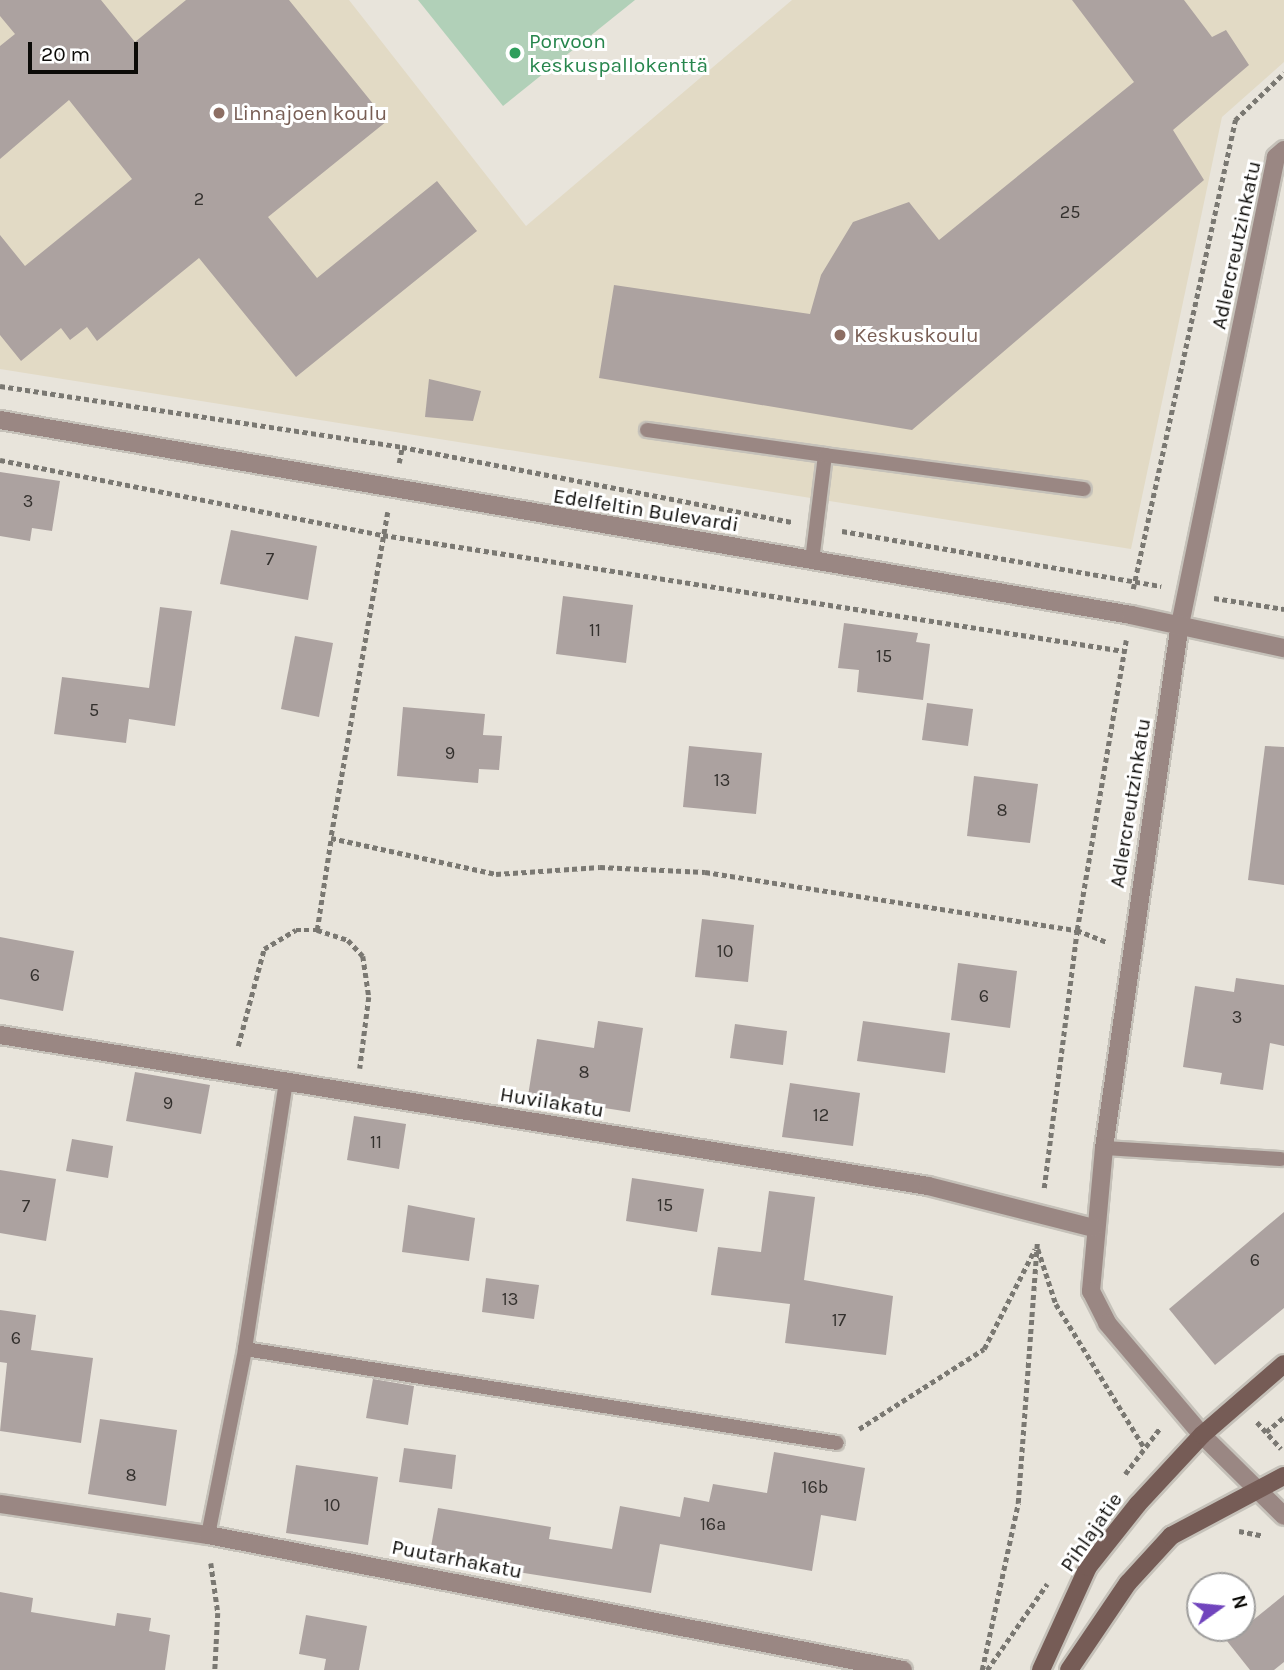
<!DOCTYPE html>
<html>
<head>
<meta charset="utf-8">
<style>
	body { margin:0 }
	#map { position:relative; width:1284px; height:1670px; overflow:hidden; background:#e8e4db; font-family:Karla,sans-serif }
	div>[style] { position:absolute }
	.education>* { inset:0; background:#e2dac5 }
	.green>* { inset:0; background:#b1d0b8 }
	.building>* { inset:0; background:#aca2a0 }
	.path>* { height:4.5px; margin-top:-2.25px; transform-origin:0; background:repeating-linear-gradient(90deg,#7a7872 0 5px,transparent 0 8.5px) }
	.roads { filter:drop-shadow(2px 0 #c5c1b9) drop-shadow(-2px 0 #c5c1b9) drop-shadow(0 2px #c5c1b9) drop-shadow(0 -2px #c5c1b9) }
	.lane>* { height:14px; margin:-7px; padding:0 7px; transform-origin:7px; border-radius:7px; background:#9a8783 }
	.street>* { height:18px; margin:-9px; padding:0 9px; transform-origin:9px; border-radius:9px; background:#9a8783 }
	.secondary>* { height:18px; margin:-9px; padding:0 9px; transform-origin:9px; border-radius:9px; background:#765c56 }
	.dots>* { width:19px; height:19px; translate:-50% -50%; box-sizing:border-box; border:4px solid #fff; border-radius:50% }
	span { translate:-50% -50%; white-space:nowrap; text-align:center; line-height:1.15; -webkit-text-stroke:6px #fff; paint-order:stroke }
	.number-label { font-size:18px; color:#34312e }
	.number-label span { -webkit-text-stroke-width:0 }
	.leisure-label { font-size:21px; color:#27864d }
	.left { translate:0 -50%; text-align:left }
	.education-label { font-size:21px; color:#785e54 }
	.street-label { font-size:21px; color:#0c0b08 }
	.north { position:absolute; left:1186px; top:1572px; width:70px; height:70px; box-sizing:border-box; background:#fff; border:2px solid #9e9d9c; border-radius:50%; rotate:75deg; font-size:19px; font-weight:700; line-height:28px; text-align:center; color:#0c0b08 }
	.north::after { content:''; display:block; margin:auto; width:24px; height:32px; background:#7145bd; clip-path:polygon(50% 0,100% 100%,50% 72%,0 100%) }
	.scale { position:absolute; left:28px; top:42px; width:110px; height:32px; box-sizing:border-box; border:4px solid #0c0b08; border-top:0; padding-left:9px; font-size:21px; line-height:24px; white-space:nowrap; color:#0c0b08; -webkit-text-stroke:5px #fff; paint-order:stroke }
</style>
</head>
<body>
<div id="map">
	<div class="education">
		<i style="clip-path:polygon(0 0,349px 0,526px 226px,792px 0,1284px 0,1284px 62px,1222px 117px,1131px 549px,0 369px)"></i>
	</div>
	<div class="green">
		<i style="clip-path:polygon(418px 0,635px 0,503px 106px)"></i>
	</div>
	<div class="building">
		<i style="clip-path:polygon(0 0,101px 0,135px 42px,186px 0,289px 0,387px 121px,268px 217px,317px 278px,437px 181px,477px 231px,296px 377px,199px 258px,97px 341px,87px 327px,70px 340px,61px 328px,21px 361px,0 335px,0 235px,25px 266px,132px 179px,69px 100px,0 159px,0 46px,15px 34px,0 16px)"></i>
		<i style="clip-path:polygon(1072px 0,1184px 0,1212px 37px,1226px 30px,1249px 65px,1173px 130px,1204px 180px,912px 430px,599px 378px,614px 285px,810px 314px,821px 275px,853px 222px,909px 202px,939px 240px,1134px 82px)"></i>
		<i style="clip-path:polygon(429px 379px,481px 391px,473px 421px,425px 417px)"></i>
		<i style="clip-path:polygon(0 472px,60px 481px,52px 531px,32px 528px,30px 541px,0 536px)"></i>
		<i style="clip-path:polygon(231px 530px,317px 546px,308px 600px,220px 584px)"></i>
		<i style="clip-path:polygon(563px 596px,633px 605px,626px 663px,556px 654px)"></i>
		<i style="clip-path:polygon(160px 607px,192px 611px,175px 726px,129px 719px,126px 743px,54px 734px,62px 677px,149px 688px)"></i>
		<i style="clip-path:polygon(844px 623px,918px 633px,916px 642px,930px 644px,923px 700px,857px 692px,859px 670px,838px 668px)"></i>
		<i style="clip-path:polygon(295px 636px,333px 643px,319px 717px,281px 709px)"></i>
		<i style="clip-path:polygon(927px 703px,973px 709px,968px 746px,922px 740px)"></i>
		<i style="clip-path:polygon(403px 707px,485px 714px,483px 735px,502px 736px,499px 770px,479px 769px,478px 783px,397px 776px)"></i>
		<i style="clip-path:polygon(689px 746px,762px 753px,756px 814px,683px 807px)"></i>
		<i style="clip-path:polygon(1265px 746px,1284px 747px,1284px 885px,1248px 880px)"></i>
		<i style="clip-path:polygon(974px 776px,1038px 784px,1030px 843px,967px 836px)"></i>
		<i style="clip-path:polygon(702px 919px,754px 925px,748px 982px,695px 977px)"></i>
		<i style="clip-path:polygon(0 937px,74px 951px,63px 1011px,0 999px)"></i>
		<i style="clip-path:polygon(958px 963px,1017px 971px,1010px 1028px,951px 1020px)"></i>
		<i style="clip-path:polygon(1236px 978px,1284px 985px,1284px 1046px,1270px 1043px,1263px 1090px,1220px 1084px,1222px 1073px,1183px 1067px,1195px 986px,1234px 992px)"></i>
		<i style="clip-path:polygon(598px 1021px,643px 1028px,630px 1112px,528px 1096px,537px 1039px,594px 1048px)"></i>
		<i style="clip-path:polygon(863px 1021px,950px 1033px,945px 1073px,857px 1061px)"></i>
		<i style="clip-path:polygon(735px 1024px,787px 1031px,783px 1065px,730px 1058px)"></i>
		<i style="clip-path:polygon(135px 1072px,210px 1085px,201px 1134px,126px 1121px)"></i>
		<i style="clip-path:polygon(790px 1083px,860px 1093px,853px 1146px,782px 1137px)"></i>
		<i style="clip-path:polygon(354px 1116px,406px 1124px,399px 1169px,347px 1160px)"></i>
		<i style="clip-path:polygon(72px 1139px,113px 1146px,108px 1178px,66px 1171px)"></i>
		<i style="clip-path:polygon(0 1170px,56px 1179px,46px 1241px,0 1233px)"></i>
		<i style="clip-path:polygon(632px 1178px,704px 1189px,697px 1232px,626px 1221px)"></i>
		<i style="clip-path:polygon(769px 1191px,815px 1197px,804px 1280px,893px 1296px,886px 1355px,785px 1343px,790px 1304px,711px 1295px,718px 1247px,761px 1252px)"></i>
		<i style="clip-path:polygon(408px 1205px,475px 1218px,469px 1261px,402px 1252px)"></i>
		<i style="clip-path:polygon(1284px 1212px,1284px 1308px,1215px 1365px,1169px 1309px)"></i>
		<i style="clip-path:polygon(486px 1278px,539px 1285px,534px 1319px,482px 1312px)"></i>
		<i style="clip-path:polygon(0 1310px,36px 1315px,31px 1350px,93px 1358px,81px 1443px,0 1431px,7px 1363px,0 1362px)"></i>
		<i style="clip-path:polygon(373px 1379px,414px 1386px,408px 1425px,366px 1418px)"></i>
		<i style="clip-path:polygon(100px 1419px,177px 1430px,166px 1506px,88px 1494px)"></i>
		<i style="clip-path:polygon(404px 1448px,456px 1455px,452px 1489px,399px 1482px)"></i>
		<i style="clip-path:polygon(774px 1452px,865px 1468px,856px 1521px,821px 1515px,812px 1571px,660px 1544px,651px 1593px,429px 1558px,438px 1508px,551px 1527px,549px 1539px,612px 1549px,620px 1506px,680px 1517px,684px 1497px,709px 1502px,713px 1484px,767px 1493px)"></i>
		<i style="clip-path:polygon(296px 1465px,378px 1477px,368px 1545px,286px 1533px)"></i>
		<i style="clip-path:polygon(0 1592px,33px 1598px,31px 1612px,115px 1626px,117px 1613px,151px 1618px,149px 1631px,170px 1635px,165px 1670px,0 1670px)"></i>
		<i style="clip-path:polygon(1284px 1595px,1284px 1662px,1274px 1670px,1250px 1670px,1227px 1641px)"></i>
		<i style="clip-path:polygon(306px 1615px,367px 1626px,359px 1670px,324px 1670px,326px 1659px,299px 1654px)"></i>
	</div>
	<div class="path">
		<i style="left:0;top:386px;width:407px;rotate:8.6deg"></i>
		<i style="left:402px;top:447px;width:397px;rotate:10.9deg"></i>
		<i style="left:0;top:460px;width:390px;rotate:11.1deg"></i>
		<i style="left:383px;top:535px;width:750px;rotate:8.9deg"></i>
		<i style="left:399px;top:463px;width:16px;rotate:-79deg"></i>
		<i style="left:388px;top:512px;width:331px;rotate:99.9deg"></i>
		<i style="left:331px;top:838px;width:169px;rotate:12.3deg"></i>
		<i style="left:496px;top:874px;width:104px;rotate:-3.9deg"></i>
		<i style="left:600px;top:867px;width:105px;rotate:2.7deg"></i>
		<i style="left:705px;top:872px;width:376px;rotate:8.9deg"></i>
		<i style="left:1077px;top:930px;width:32px;rotate:22deg"></i>
		<i style="left:842px;top:531px;width:324px;rotate:9.8deg"></i>
		<i style="left:1133px;top:589px;width:480px;rotate:-77.7deg"></i>
		<i style="left:1235px;top:120px;width:68px;rotate:-43.8deg"></i>
		<i style="left:1214px;top:598px;width:71px;rotate:8.9deg"></i>
		<i style="left:317px;top:930px;width:93px;rotate:-81.3deg"></i>
		<i style="left:238px;top:1046px;width:100px;rotate:-75deg"></i>
		<i style="left:264px;top:949px;width:37px;rotate:-31deg"></i>
		<i style="left:296px;top:930px;width:21px"></i>
		<i style="left:317px;top:930px;width:33px;rotate:18deg"></i>
		<i style="left:348px;top:940px;width:22px;rotate:47deg"></i>
		<i style="left:363px;top:956px;width:41px;rotate:81.7deg"></i>
		<i style="left:369px;top:997px;width:72px;rotate:97.2deg"></i>
		<i style="left:1044px;top:1188px;width:260px;rotate:-82.7deg"></i>
		<i style="left:1077px;top:930px;width:294px;rotate:-80.4deg"></i>
		<i style="left:1038px;top:1249px;width:58px;rotate:71.9deg"></i>
		<i style="left:1056px;top:1304px;width:168px;rotate:58.4deg"></i>
		<i style="left:1257px;top:1422px;width:36px;rotate:48deg"></i>
		<i style="left:859px;top:1429px;width:148px;rotate:-32.6deg"></i>
		<i style="left:984px;top:1349px;width:112px;rotate:-63deg"></i>
		<i style="left:1266px;top:1432px;width:23px;rotate:-40deg"></i>
		<i style="left:1125px;top:1474px;width:58px;rotate:-52.7deg"></i>
		<i style="left:1239px;top:1531px;width:25px;rotate:11deg"></i>
		<i style="left:211px;top:1563px;width:50px;rotate:82deg"></i>
		<i style="left:218px;top:1613px;width:57px;rotate:93deg"></i>
		<i style="left:982px;top:1670px;width:171px;rotate:-77.8deg"></i>
		<i style="left:1018px;top:1503px;width:262px;rotate:-85.8deg"></i>
		<i style="left:987px;top:1670px;width:105px;rotate:-55.1deg"></i>
	</div>
	<div class="roads">
		<div class="lane">
			<i style="left:647px;top:430px;width:180px;rotate:8deg"></i>
			<i style="left:825px;top:455px;width:107px;rotate:97deg"></i>
			<i style="left:825px;top:455px;width:261px;rotate:7.5deg"></i>
			<i style="left:1104px;top:1148px;width:177px;rotate:3.6deg"></i>
			<i style="left:245px;top:1349px;width:599px;rotate:9.02deg"></i>
			<i style="left:208px;top:1535px;width:190px;rotate:-78.7deg"></i>
			<i style="left:245px;top:1349px;width:270px;rotate:-81.3deg"></i>
		</div>
		<div class="street">
			<i style="left:1284px;top:150px;width:11px;rotate:139deg"></i>
			<i style="left:1276px;top:157px;width:483px;rotate:101.6deg"></i>
			<i style="left:1179px;top:630px;width:523px;rotate:98.24deg"></i>
			<i style="left:1104px;top:1148px;width:144px;rotate:95.2deg"></i>
			<i style="left:1091px;top:1291px;width:36px;rotate:63deg"></i>
			<i style="left:1107px;top:1323px;width:147px;rotate:49.7deg"></i>
			<i style="left:1202px;top:1435px;width:115px;rotate:44.6deg"></i>
			<i style="left:0;top:420px;width:1148px;rotate:9.78deg"></i>
			<i style="left:1131px;top:615px;width:157px;rotate:12.2deg"></i>
			<i style="left:0;top:1035px;width:940px;rotate:9.24deg"></i>
			<i style="left:928px;top:1186px;width:171px;rotate:14.2deg"></i>
			<i style="left:0;top:1504px;width:210px;rotate:8.5deg"></i>
			<i style="left:208px;top:1535px;width:708px;rotate:10.99deg"></i>
		</div>
		<div class="secondary">
			<i style="left:1041px;top:1670px;width:113px;rotate:-65.5deg"></i>
			<i style="left:1088px;top:1567px;width:80px;rotate:-51.6deg"></i>
			<i style="left:1138px;top:1504px;width:94px;rotate:-47.2deg"></i>
			<i style="left:1202px;top:1435px;width:108px;rotate:-40.9deg"></i>
			<i style="left:1069px;top:1670px;width:105px;rotate:-55.9deg"></i>
			<i style="left:1128px;top:1583px;width:64px;rotate:-47.5deg"></i>
			<i style="left:1171px;top:1536px;width:128px;rotate:-28deg"></i>
		</div>
	</div>
	<div class="dots">
		<i style="left:515px;top:53px;background:#2e9e5b"></i>
		<i style="left:219px;top:113px;background:#8d6e63"></i>
		<i style="left:840px;top:335px;background:#8d6e63"></i>
	</div>
	<div class="number-label">
		<span style="left:199px;top:199px">2</span>
		<span style="left:1070px;top:212px">25</span>
		<span style="left:28px;top:501px">3</span>
		<span style="left:270px;top:559px">7</span>
		<span style="left:595px;top:630px">11</span>
		<span style="left:884px;top:656px">15</span>
		<span style="left:94px;top:710px">5</span>
		<span style="left:450px;top:753px">9</span>
		<span style="left:722px;top:780px">13</span>
		<span style="left:1002px;top:810px">8</span>
		<span style="left:725px;top:951px">10</span>
		<span style="left:35px;top:975px">6</span>
		<span style="left:984px;top:996px">6</span>
		<span style="left:1237px;top:1017px">3</span>
		<span style="left:584px;top:1072px">8</span>
		<span style="left:168px;top:1103px">9</span>
		<span style="left:821px;top:1115px">12</span>
		<span style="left:376px;top:1142px">11</span>
		<span style="left:665px;top:1205px">15</span>
		<span style="left:26px;top:1206px">7</span>
		<span style="left:1255px;top:1260px">6</span>
		<span style="left:510px;top:1299px">13</span>
		<span style="left:839px;top:1320px">17</span>
		<span style="left:16px;top:1338px">6</span>
		<span style="left:131px;top:1475px">8</span>
		<span style="left:815px;top:1487px">16b</span>
		<span style="left:332px;top:1505px">10</span>
		<span style="left:713px;top:1524px">16a</span>
	</div>
	<div class="leisure-label">
		<span class="left" style="left:529px;top:53px">Porvoon<br>keskuspallokenttä</span>
	</div>
	<div class="education-label">
		<span class="left" style="left:233px;top:113px">Linnajoen koulu</span>
		<span class="left" style="left:854px;top:335px">Keskuskoulu</span>
	</div>
	<div class="street-label">
		<span style="left:1236px;top:245px;rotate:-78deg">Adlercreutzinkatu</span>
		<span style="left:646px;top:510px;rotate:9deg">Edelfeltin Bulevardi</span>
		<span style="left:1130px;top:803px;rotate:-81deg">Adlercreutzinkatu</span>
		<span style="left:552px;top:1102px;rotate:9deg">Huvilakatu</span>
		<span style="left:1091px;top:1532px;rotate:-55deg">Pihlajatie</span>
		<span style="left:457px;top:1559px;rotate:11deg">Puutarhakatu</span>
	</div>
	<div class="north">N</div>
	<div class="scale">20 m</div>
</div>
</body>
</html>
